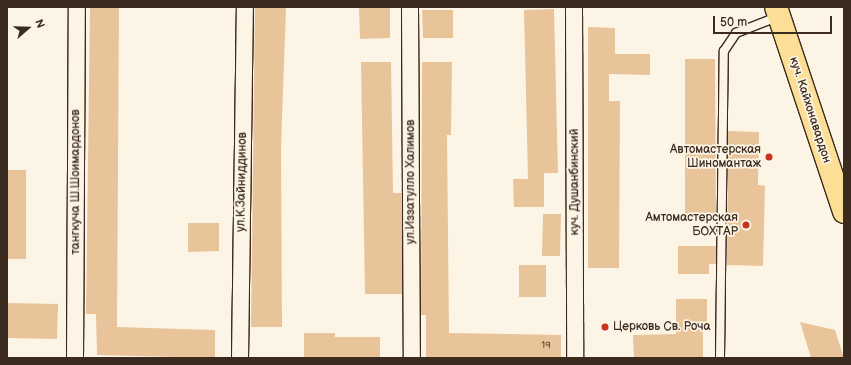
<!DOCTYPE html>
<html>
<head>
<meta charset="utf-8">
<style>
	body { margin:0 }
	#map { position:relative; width:851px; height:365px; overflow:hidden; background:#fcf5e5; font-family:"Balsamiq Sans",sans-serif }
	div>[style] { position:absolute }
	.building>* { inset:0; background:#e9c49a }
	.roads { filter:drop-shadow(1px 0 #3b2a1e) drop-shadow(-1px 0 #3b2a1e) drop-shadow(0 1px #3b2a1e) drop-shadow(0 -1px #3b2a1e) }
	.service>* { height:8px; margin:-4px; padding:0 4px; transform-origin:4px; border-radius:4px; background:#fcf5e5 }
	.minor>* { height:16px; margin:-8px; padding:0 8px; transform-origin:8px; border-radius:8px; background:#fcf5e5 }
	.primary>* { height:22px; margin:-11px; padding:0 11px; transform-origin:11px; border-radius:11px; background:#fcde96 }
	.dots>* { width:11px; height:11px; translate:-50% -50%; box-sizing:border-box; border:2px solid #fcf5e5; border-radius:50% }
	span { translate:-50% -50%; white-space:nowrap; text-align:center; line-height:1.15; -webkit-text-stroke:3.5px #fcf5e5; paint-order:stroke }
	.number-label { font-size:10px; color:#66503d }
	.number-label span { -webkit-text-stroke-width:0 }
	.street-label { font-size:12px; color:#3b2a1e }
	.poi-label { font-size:12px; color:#3b2a1e }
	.right { translate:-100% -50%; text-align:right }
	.left { translate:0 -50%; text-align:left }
	.frame { position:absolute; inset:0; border:8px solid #3b2a1e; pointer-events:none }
	.north { position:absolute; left:8px; top:8px; width:40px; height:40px; -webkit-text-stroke:3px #fcf5e5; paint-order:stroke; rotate:70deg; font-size:11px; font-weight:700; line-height:16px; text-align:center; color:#3b2a1e }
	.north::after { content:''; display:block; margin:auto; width:14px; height:18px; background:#3b2a1e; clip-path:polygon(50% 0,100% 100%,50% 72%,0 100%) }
	.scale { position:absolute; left:713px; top:16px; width:119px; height:18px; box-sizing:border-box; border:2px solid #3b2a1e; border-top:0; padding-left:5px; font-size:12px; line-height:14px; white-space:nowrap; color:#3b2a1e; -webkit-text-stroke:3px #fcf5e5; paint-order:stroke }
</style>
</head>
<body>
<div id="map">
	<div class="building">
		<i style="clip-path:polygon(90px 7px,119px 7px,117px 327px,215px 330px,215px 358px,97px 355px,96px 314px,86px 314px)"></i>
		<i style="clip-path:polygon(255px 7px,286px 7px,281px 147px,282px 327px,251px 327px)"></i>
		<i style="clip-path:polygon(359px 7px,390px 7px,390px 38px,360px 39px)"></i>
		<i style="clip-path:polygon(554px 9px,558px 173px,544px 173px,544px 207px,514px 207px,513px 179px,528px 179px,524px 10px)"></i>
		<i style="clip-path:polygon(422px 10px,453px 10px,453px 38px,423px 38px)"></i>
		<i style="clip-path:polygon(588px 27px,615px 28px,615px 54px,650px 54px,650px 75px,609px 74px,609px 101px,620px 101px,619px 268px,588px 268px)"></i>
		<i style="clip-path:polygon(685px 59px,715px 59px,716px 214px,685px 214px)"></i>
		<i style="clip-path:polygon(361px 62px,391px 62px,393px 193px,402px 193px,402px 294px,365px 294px)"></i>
		<i style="clip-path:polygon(422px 62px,452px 62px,451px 135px,447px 135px,449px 333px,561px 335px,561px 358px,426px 358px,426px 315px,421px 315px)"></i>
		<i style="clip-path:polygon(728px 131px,759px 132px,758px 185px,765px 186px,763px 266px,727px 265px)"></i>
		<i style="clip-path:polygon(7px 170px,26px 170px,26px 259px,7px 259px)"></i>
		<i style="clip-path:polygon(543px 214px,561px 214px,560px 256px,542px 256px)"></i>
		<i style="clip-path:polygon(188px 223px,219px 223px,219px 251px,188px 252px)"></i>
		<i style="clip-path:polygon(678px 246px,716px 246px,716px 264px,709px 264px,709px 274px,678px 274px)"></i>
		<i style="clip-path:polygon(519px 265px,546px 265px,546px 297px,519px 297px)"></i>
		<i style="clip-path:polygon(676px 299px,707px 299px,707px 327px,703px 327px,703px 358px,634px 358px,633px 335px,676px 334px)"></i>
		<i style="clip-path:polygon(7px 303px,58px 304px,57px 339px,7px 338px)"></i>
		<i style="clip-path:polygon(800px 322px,835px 330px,844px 358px,811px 358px)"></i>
		<i style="clip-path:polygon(304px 333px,335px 333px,335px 337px,380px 337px,380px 358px,304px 358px)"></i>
	</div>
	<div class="roads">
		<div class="service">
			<i style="left:720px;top:358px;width:307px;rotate:-89.3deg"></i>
			<i style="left:724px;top:51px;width:22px;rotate:-56deg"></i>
			<i style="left:736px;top:33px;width:44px;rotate:-21.3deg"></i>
		</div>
		<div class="minor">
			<i style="left:410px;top:7px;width:351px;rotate:89.7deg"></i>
			<i style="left:574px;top:7px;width:351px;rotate:89.8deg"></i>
			<i style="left:75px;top:358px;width:351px;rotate:-89.7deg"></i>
			<i style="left:240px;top:358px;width:351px;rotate:-89.2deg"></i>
		</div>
		<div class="primary">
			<i style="left:776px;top:7px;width:216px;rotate:71.6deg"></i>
		</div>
	</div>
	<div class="dots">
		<i style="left:769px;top:157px;background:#c8321e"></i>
		<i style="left:746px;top:225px;background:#c8321e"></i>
		<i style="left:605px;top:327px;background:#c8321e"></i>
	</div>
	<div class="number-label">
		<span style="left:546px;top:346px">19</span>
	</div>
	<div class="street-label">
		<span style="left:810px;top:110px;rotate:72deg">куч. Кайхонавардон</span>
		<span style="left:76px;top:182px;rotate:-90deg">тангкуча Ш.Шоимардонов</span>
		<span style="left:242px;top:182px;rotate:-89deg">ул.К.Зайниддинов</span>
		<span style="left:411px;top:182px;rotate:-90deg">ул.Иззатулло Халимов</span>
		<span style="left:575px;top:182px;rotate:-90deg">куч. Душанбинский</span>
	</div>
	<div class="poi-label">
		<span class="right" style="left:761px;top:157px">Автомастерская<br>Шиномантаж</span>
		<span class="right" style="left:738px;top:225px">Амтомастерская<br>БОХТАР</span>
		<span class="left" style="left:613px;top:327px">Церковь Св. Роча</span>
	</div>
	<div class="frame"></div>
	<div class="north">N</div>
	<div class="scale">50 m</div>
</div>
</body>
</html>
